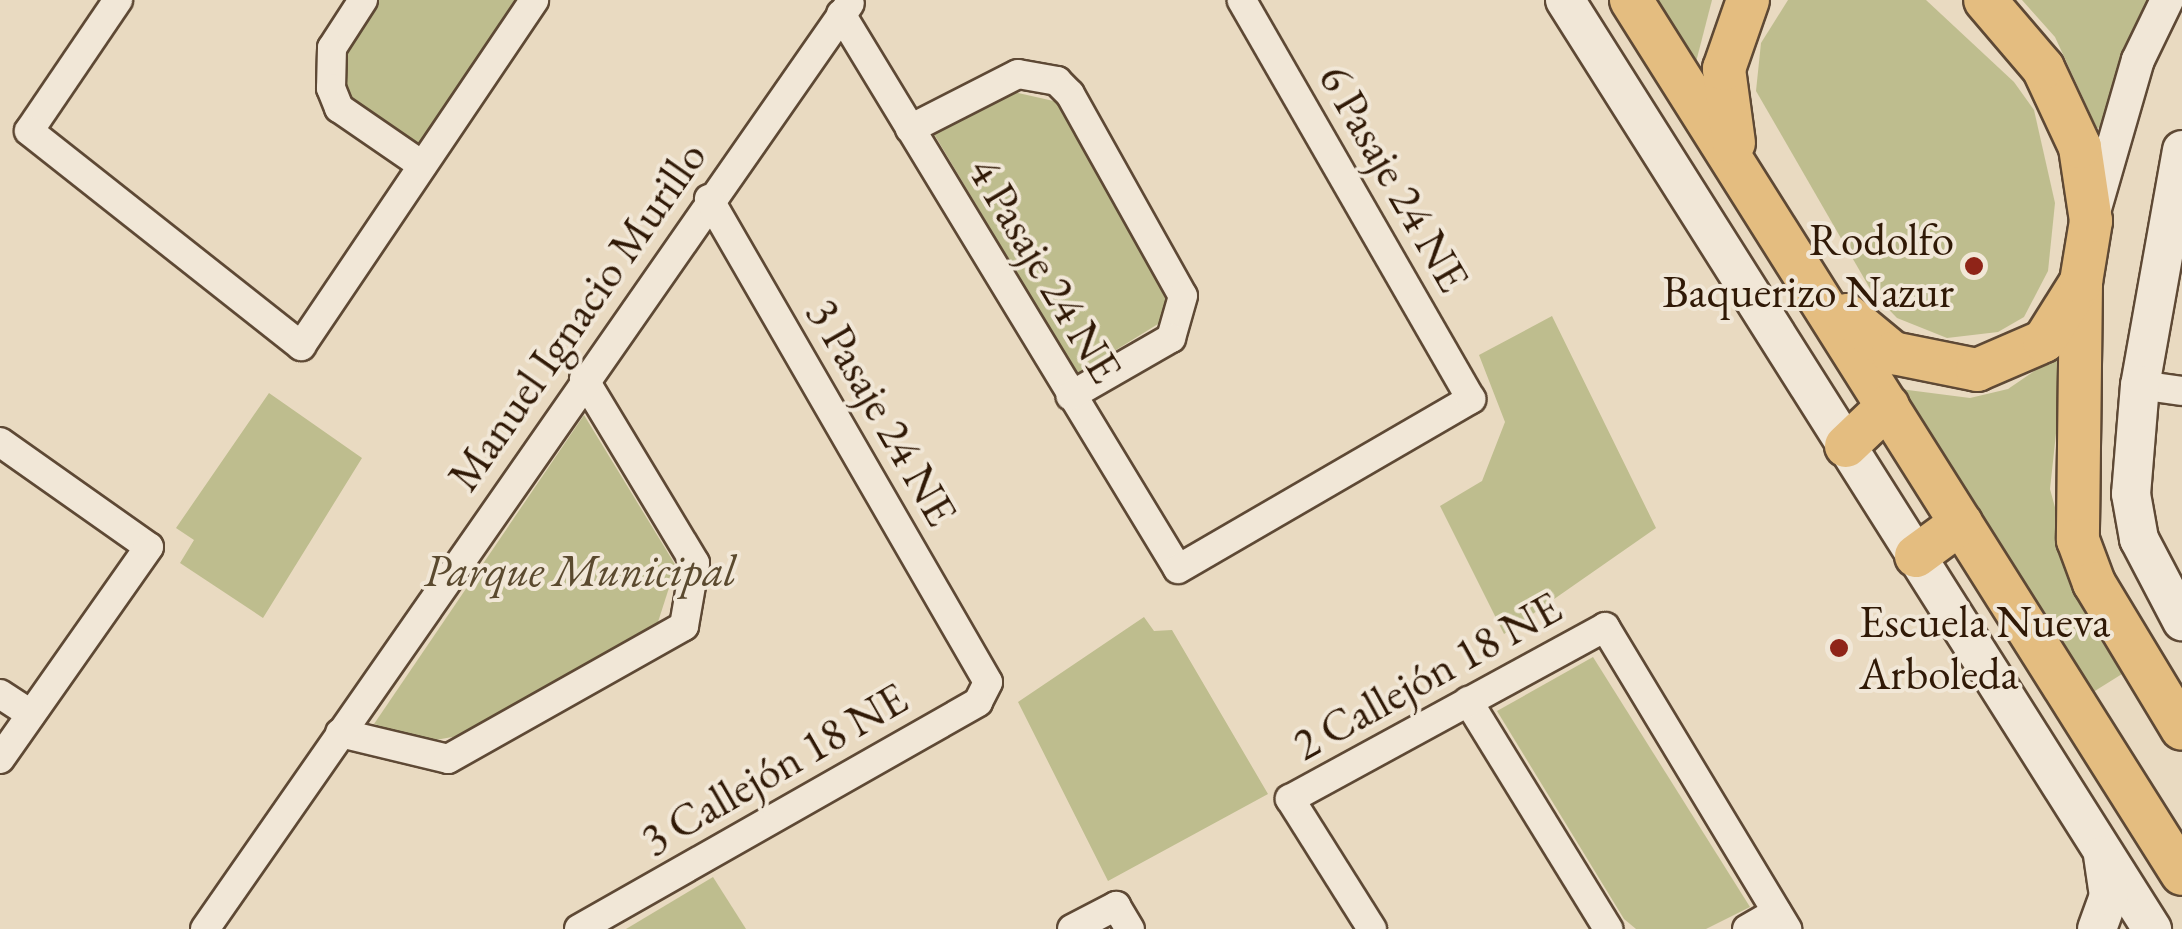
<!DOCTYPE html>
<html>
<head>
<meta charset="utf-8">
<style>
	body { margin:0 }
	#map { position:relative; width:2182px; height:929px; overflow:hidden; background:#e9dac1; font-family:"EB Garamond",serif }
	div>[style] { position:absolute }
	.green>* { inset:0; background:#bebd8e }
	.roads { filter:drop-shadow(2px 0 #5e4935) drop-shadow(-2px 0 #5e4935) drop-shadow(0 2px #5e4935) drop-shadow(0 -2px #5e4935) }
	.minor>* { height:28px; margin:-14px; padding:0 14px; transform-origin:14px; border-radius:14px; background:#f1e7d7 }
	.tertiary>* { height:32px; margin:-16px; padding:0 16px; transform-origin:16px; border-radius:16px; background:#f1e7d7 }
	.secondary>* { height:38px; margin:-19px; padding:0 19px; transform-origin:19px; border-radius:19px; background:#f1e7d7 }
	.primary>* { height:42px; margin:-21px; padding:0 21px; transform-origin:21px; border-radius:21px; background:#e4bd80 }
	.dots>* { width:28px; height:28px; translate:-50% -50%; box-sizing:border-box; border:5px solid #f1e7d7; border-radius:50% }
	span { translate:-50% -50%; white-space:nowrap; text-align:center; line-height:1.15; -webkit-text-stroke:8px #f1e7d7; paint-order:stroke }
	.street-label { font-size:45px; color:#301906 }
	.poi-label { font-size:45px; color:#301906 }
	.right { translate:-100% -50%; text-align:right }
	.left { translate:0 -50%; text-align:left }
	.park-label { font-size:45px; color:#5b4a2f; font-style:italic }
</style>
</head>
<body>
<div id="map">
	<div class="green">
		<i style="clip-path:polygon(375px 0,519px 0,419px 151px,349px 99px,340px 75px,341px 48px)"></i>
		<i style="clip-path:polygon(1656px 0,1712px 0,1696px 62px)"></i>
		<i style="clip-path:polygon(1788px 0,1926px 0,2014px 82px,2034px 110px,2055px 203px,2048px 271px,2024px 317px,1998px 332px,1947px 338px,1897px 318px,1872px 292px,1756px 91px,1761px 43px)"></i>
		<i style="clip-path:polygon(2022px 0,2149px 0,2109px 125px,2097px 128px,2055px 37px)"></i>
		<i style="clip-path:polygon(1010px 91px,1058px 102px,1169px 302px,1158px 324px,1077px 374px,934px 134px)"></i>
		<i style="clip-path:polygon(1552px 316px,1656px 528px,1504px 634px,1440px 506px,1482px 481px,1505px 422px,1479px 355px)"></i>
		<i style="clip-path:polygon(2065px 350px,2050px 489px,2083px 610px,2122px 674px,2090px 694px,1900px 389px,1970px 398px,2008px 389px)"></i>
		<i style="clip-path:polygon(269px 393px,362px 458px,263px 618px,180px 563px,194px 540px,176px 528px)"></i>
		<i style="clip-path:polygon(584px 415px,676px 566px,658px 622px,469px 734px,430px 741px,374px 724px)"></i>
		<i style="clip-path:polygon(1144px 617px,1154px 631px,1172px 630px,1268px 794px,1108px 881px,1018px 702px)"></i>
		<i style="clip-path:polygon(1593px 657px,1750px 907px,1706px 929px,1636px 929px,1624px 919px,1497px 711px)"></i>
		<i style="clip-path:polygon(713px 877px,746px 929px,626px 929px)"></i>
	</div>
	<div class="roads">
		<div class="minor">
			<i style="left:118px;top:0;width:158px;rotate:124.2deg"></i>
			<i style="left:29px;top:131px;width:347px;rotate:38.3deg"></i>
			<i style="left:301px;top:346px;width:417px;rotate:-56deg"></i>
			<i style="left:363px;top:0;width:57px;rotate:122.9deg"></i>
			<i style="left:332px;top:48px;width:40px;rotate:91.4deg"></i>
			<i style="left:331px;top:88px;width:22px;rotate:68deg"></i>
			<i style="left:339px;top:108px;width:101px;rotate:34.5deg"></i>
			<i style="left:841px;top:14px;width:649px;rotate:58.73deg"></i>
			<i style="left:1178px;top:569px;width:339px;rotate:-30.1deg"></i>
			<i style="left:1471px;top:399px;width:460px;rotate:-119.9deg"></i>
			<i style="left:910px;top:129px;width:121px;rotate:-27deg"></i>
			<i style="left:1018px;top:74px;width:40px;rotate:10deg"></i>
			<i style="left:1057px;top:81px;width:18px;rotate:45deg"></i>
			<i style="left:1070px;top:94px;width:231px;rotate:60.8deg"></i>
			<i style="left:1183px;top:296px;width:44px;rotate:105.9deg"></i>
			<i style="left:1171px;top:338px;width:116px;rotate:150.1deg"></i>
			<i style="left:2140px;top:385px;width:42px;rotate:8.1deg"></i>
			<i style="left:0;top:442px;width:182px;rotate:35.2deg"></i>
			<i style="left:149px;top:547px;width:259px;rotate:125.1deg"></i>
			<i style="left:0;top:694px;width:37px;rotate:33deg"></i>
			<i style="left:1468px;top:701px;width:268px;rotate:58.4deg"></i>
			<i style="left:340px;top:733px;width:111px;rotate:13.5deg"></i>
			<i style="left:448px;top:759px;width:271px;rotate:-29.4deg"></i>
			<i style="left:684px;top:626px;width:64px;rotate:-80.1deg"></i>
			<i style="left:695px;top:563px;width:215px;rotate:-121.1deg"></i>
			<i style="left:205px;top:929px;width:1128px;rotate:-55.14deg"></i>
			<i style="left:579px;top:929px;width:459px;rotate:-29.6deg"></i>
			<i style="left:978px;top:702px;width:22px;rotate:-63deg"></i>
			<i style="left:988px;top:682px;width:558px;rotate:-120.01deg"></i>
			<i style="left:1072px;top:929px;width:50px;rotate:-27.6deg"></i>
			<i style="left:1116px;top:906px;width:27px;rotate:59deg"></i>
			<i style="left:1372px;top:929px;width:154px;rotate:-122.2deg"></i>
			<i style="left:1290px;top:799px;width:359px;rotate:-28.6deg"></i>
			<i style="left:1605px;top:627px;width:353px;rotate:58.9deg"></i>
			<i style="left:1747px;top:929px;width:34px;rotate:-30deg"></i>
		</div>
		<div class="tertiary">
			<i style="left:2094px;top:212px;width:158px;rotate:-73.9deg"></i>
			<i style="left:2138px;top:60px;width:67px;rotate:-64.2deg"></i>
		</div>
		<div class="secondary">
			<i style="left:1565px;top:0;width:1099px;rotate:57.71deg"></i>
			<i style="left:2182px;top:150px;width:239px;rotate:100.1deg"></i>
			<i style="left:2140px;top:385px;width:109px;rotate:94.7deg"></i>
			<i style="left:2131px;top:494px;width:46px;rotate:79.9deg"></i>
			<i style="left:2139px;top:539px;width:93px;rotate:62.3deg"></i>
			<i style="left:2097px;top:929px;width:35px;rotate:-70deg"></i>
			<i style="left:2109px;top:896px;width:41px;rotate:-98.3deg"></i>
		</div>
		<div class="primary">
			<i style="left:1631px;top:0;width:1033px;rotate:57.77deg"></i>
			<i style="left:1734px;top:143px;width:75px;rotate:-97.7deg"></i>
			<i style="left:1724px;top:69px;width:73px;rotate:-70.8deg"></i>
			<i style="left:2081px;top:283px;width:257px;rotate:90.7deg"></i>
			<i style="left:2078px;top:540px;width:46px;rotate:69.6deg"></i>
			<i style="left:2094px;top:583px;width:170px;rotate:58.9deg"></i>
			<i style="left:1847px;top:315px;width:60px;rotate:39.6deg"></i>
			<i style="left:1893px;top:353px;width:86px;rotate:11.4deg"></i>
			<i style="left:1977px;top:370px;width:73px;rotate:-23.4deg"></i>
			<i style="left:2044px;top:341px;width:70px;rotate:-57.9deg"></i>
			<i style="left:2081px;top:282px;width:62px;rotate:-80.7deg"></i>
			<i style="left:2091px;top:221px;width:75px;rotate:-98.5deg"></i>
			<i style="left:2080px;top:147px;width:87px;rotate:-115.1deg"></i>
			<i style="left:2043px;top:68px;width:89px;rotate:-130.5deg"></i>
			<i style="left:1846px;top:446px;width:58px;rotate:-43.6deg"></i>
			<i style="left:1916px;top:556px;width:56px;rotate:-36.3deg"></i>
		</div>
	</div>
	<div class="dots">
		<i style="left:1974px;top:266px;background:#8f2418"></i>
		<i style="left:1839px;top:648px;background:#8f2418"></i>
	</div>
	<div class="street-label">
		<span style="left:1394px;top:178px;rotate:60deg">6 Pasaje 24 NE</span>
		<span style="left:1045px;top:270px;rotate:59deg">4 Pasaje 24 NE</span>
		<span style="left:577px;top:316px;rotate:-55deg">Manuel Ignacio Murillo</span>
		<span style="left:882px;top:412px;rotate:60deg">3 Pasaje 24 NE</span>
		<span style="left:1427px;top:676px;rotate:-29deg">2 Callejón 18 NE</span>
		<span style="left:774px;top:769px;rotate:-30deg">3 Callejón 18 NE</span>
	</div>
	<div class="poi-label">
		<span class="right" style="left:1954px;top:266px">Rodolfo<br>Baquerizo Nazur</span>
		<span class="left" style="left:1859px;top:648px">Escuela Nueva<br>Arboleda</span>
	</div>
	<div class="park-label">
		<span style="left:580px;top:571px">Parque Municipal</span>
	</div>
</div>
</body>
</html>
